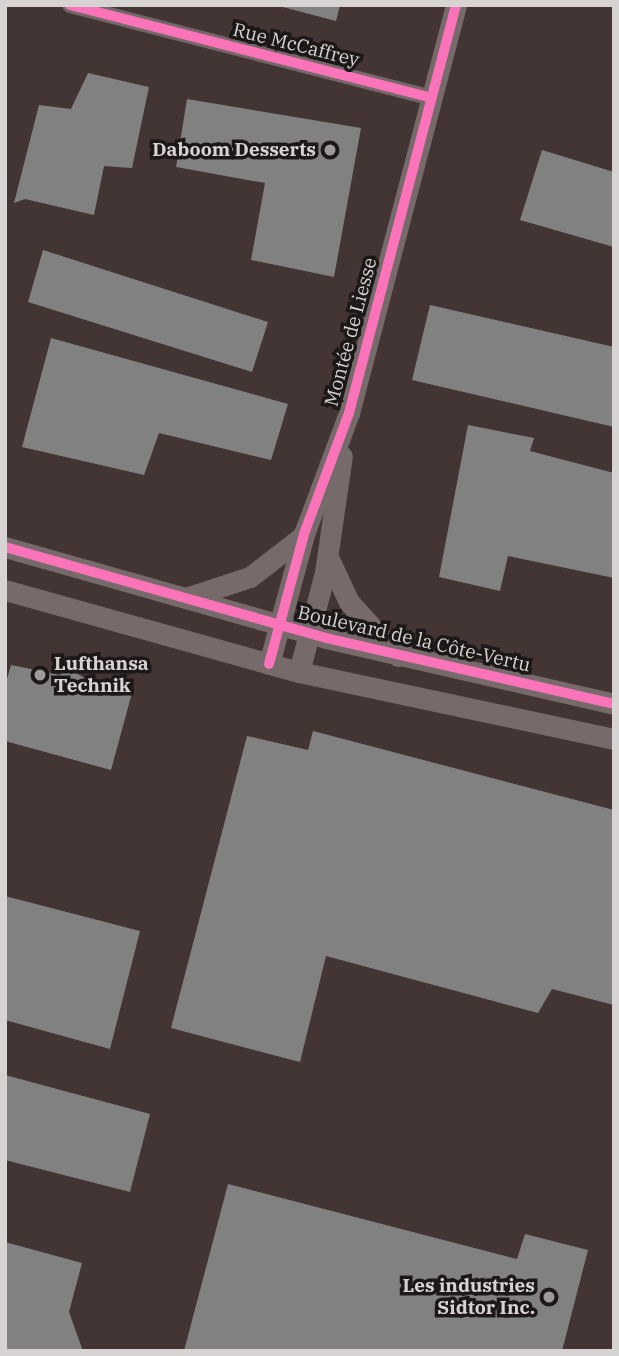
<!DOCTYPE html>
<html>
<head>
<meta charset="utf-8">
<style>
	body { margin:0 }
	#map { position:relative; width:619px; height:1356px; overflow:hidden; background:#353131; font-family:"IBM Plex Serif",serif }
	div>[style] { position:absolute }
	.built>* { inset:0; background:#443535 }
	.building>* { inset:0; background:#818182 }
	.street>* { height:16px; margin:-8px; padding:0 8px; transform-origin:8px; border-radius:8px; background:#736767 }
	.secondary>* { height:21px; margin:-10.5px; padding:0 10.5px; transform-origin:10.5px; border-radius:10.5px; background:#766a6a }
	.cycleway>* { height:10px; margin:-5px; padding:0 5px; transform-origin:5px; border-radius:5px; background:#fb73b8 }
	.dots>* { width:19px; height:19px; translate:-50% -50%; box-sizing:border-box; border:4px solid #1c1818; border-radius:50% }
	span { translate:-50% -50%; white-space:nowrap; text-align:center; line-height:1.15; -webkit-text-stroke:7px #1c1818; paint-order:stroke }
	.street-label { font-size:19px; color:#d8d3d3 }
	.poi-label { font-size:19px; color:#d8d3d3; font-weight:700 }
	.right { translate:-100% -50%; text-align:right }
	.left { translate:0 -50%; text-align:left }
	.frame { position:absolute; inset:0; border:7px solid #d8d3d3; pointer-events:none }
</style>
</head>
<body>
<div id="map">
	<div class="built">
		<i style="clip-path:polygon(5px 5px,614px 5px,614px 1351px,5px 1351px)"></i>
	</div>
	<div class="building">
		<i style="clip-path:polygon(275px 5px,340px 5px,336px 21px)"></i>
		<i style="clip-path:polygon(88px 73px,149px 87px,132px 168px,104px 166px,94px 215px,25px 199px,14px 203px,39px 105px,71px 109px)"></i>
		<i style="clip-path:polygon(187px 99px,361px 128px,334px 277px,251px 260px,265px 183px,176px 167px)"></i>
		<i style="clip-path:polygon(542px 150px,614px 172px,614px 247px,520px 220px)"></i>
		<i style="clip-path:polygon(43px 250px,268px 322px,252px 372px,28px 302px)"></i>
		<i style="clip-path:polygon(430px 305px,614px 347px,614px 427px,412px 380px)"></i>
		<i style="clip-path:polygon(51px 338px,288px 404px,271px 460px,159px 433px,144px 475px,22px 447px)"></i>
		<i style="clip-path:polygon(468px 425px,534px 438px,530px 451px,614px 473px,614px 578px,508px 556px,500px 591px,439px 577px)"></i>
		<i style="clip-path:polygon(11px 665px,60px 675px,66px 667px,105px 690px,132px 693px,111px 770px,5px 741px,5px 686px)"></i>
		<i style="clip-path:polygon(313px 731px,614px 810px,614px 1005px,552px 989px,538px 1013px,326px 956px,300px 1062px,171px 1028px,247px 736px,308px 750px)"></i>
		<i style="clip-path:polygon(5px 896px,140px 931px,110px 1049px,5px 1020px)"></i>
		<i style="clip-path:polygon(5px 1075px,150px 1114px,130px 1192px,5px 1160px)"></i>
		<i style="clip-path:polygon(228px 1184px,517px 1259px,525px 1234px,588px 1250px,562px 1351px,184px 1351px)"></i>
		<i style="clip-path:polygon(5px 1242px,82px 1263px,69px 1312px,83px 1351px,5px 1351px)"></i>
	</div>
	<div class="street">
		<i style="left:70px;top:5px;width:373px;rotate:14.4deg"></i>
	</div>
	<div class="secondary">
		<i style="left:5px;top:547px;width:334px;rotate:15.8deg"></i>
		<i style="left:326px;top:638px;width:295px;rotate:12.9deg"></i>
		<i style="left:328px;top:557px;width:50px;rotate:65deg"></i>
		<i style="left:349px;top:602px;width:73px;rotate:47.8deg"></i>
		<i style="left:5px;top:590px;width:305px;rotate:15.6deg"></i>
		<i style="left:299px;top:672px;width:322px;rotate:12deg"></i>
		<i style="left:186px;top:598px;width:67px;rotate:-18.2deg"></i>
		<i style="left:250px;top:577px;width:67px;rotate:-37.7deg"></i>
		<i style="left:269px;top:664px;width:135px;rotate:-74.9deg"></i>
		<i style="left:304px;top:534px;width:129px;rotate:-69.6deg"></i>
		<i style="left:349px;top:413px;width:422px;rotate:-75.3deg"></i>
		<i style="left:299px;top:672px;width:103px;rotate:-75.4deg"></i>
		<i style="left:325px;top:572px;width:117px;rotate:-81.7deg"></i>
	</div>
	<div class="cycleway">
		<i style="left:70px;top:5px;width:373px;rotate:14.4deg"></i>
		<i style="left:5px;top:547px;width:334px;rotate:15.8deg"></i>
		<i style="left:326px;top:638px;width:295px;rotate:12.9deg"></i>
		<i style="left:269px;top:664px;width:135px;rotate:-74.9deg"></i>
		<i style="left:304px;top:534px;width:129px;rotate:-69.6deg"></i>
		<i style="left:349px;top:413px;width:422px;rotate:-75.3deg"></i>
	</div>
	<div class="dots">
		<i style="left:330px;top:150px;background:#9f9a9a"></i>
		<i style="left:40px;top:675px;background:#9f9a9a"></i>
		<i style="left:549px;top:1297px;background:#9f9a9a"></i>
	</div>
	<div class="street-label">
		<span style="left:296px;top:45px;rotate:14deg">Rue McCaffrey</span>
		<span style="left:351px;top:332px;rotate:-75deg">Montée de Liesse</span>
		<span style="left:414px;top:639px;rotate:13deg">Boulevard de la Côte-Vertu</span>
	</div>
	<div class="poi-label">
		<span class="right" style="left:316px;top:150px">Daboom Desserts</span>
		<span class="left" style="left:54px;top:675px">Lufthansa<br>Technik</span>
		<span class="right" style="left:535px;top:1297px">Les industries<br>Sidtor Inc.</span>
	</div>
	<div class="frame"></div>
</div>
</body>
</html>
